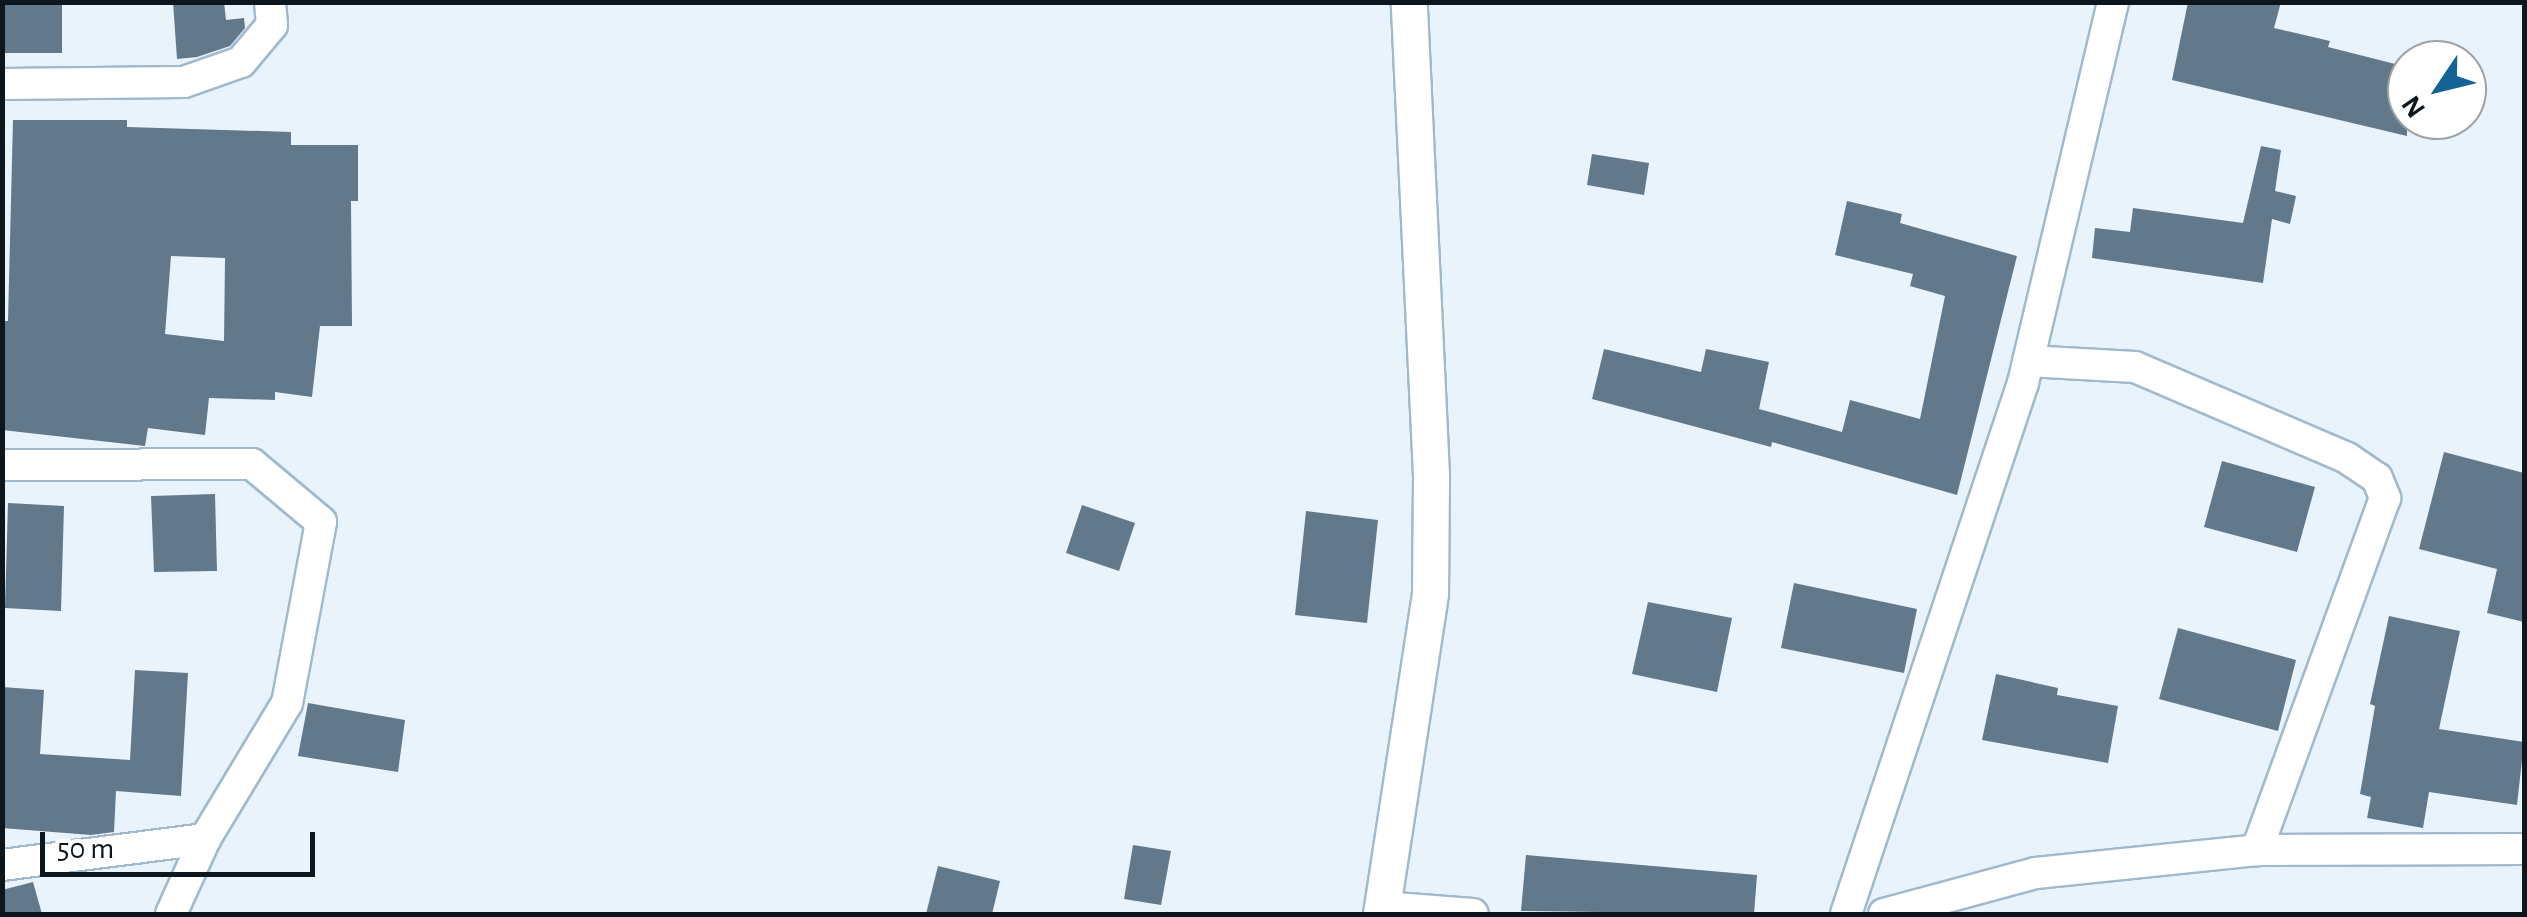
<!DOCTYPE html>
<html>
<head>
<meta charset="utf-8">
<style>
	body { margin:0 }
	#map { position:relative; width:2527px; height:917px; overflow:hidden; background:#e9f3fc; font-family:"Alegreya Sans",sans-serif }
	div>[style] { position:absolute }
	.building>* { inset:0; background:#62798c }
	.roads { filter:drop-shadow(2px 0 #a0b9cd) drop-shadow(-2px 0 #a0b9cd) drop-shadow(0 2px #a0b9cd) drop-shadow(0 -2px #a0b9cd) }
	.minor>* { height:30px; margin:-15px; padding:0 15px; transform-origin:15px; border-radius:15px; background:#fff }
	.tertiary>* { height:35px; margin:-17.5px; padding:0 17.5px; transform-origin:17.5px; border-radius:17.5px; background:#fff }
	span { translate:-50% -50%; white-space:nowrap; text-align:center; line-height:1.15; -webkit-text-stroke:9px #fff; paint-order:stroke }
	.frame { position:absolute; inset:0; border:5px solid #0d161d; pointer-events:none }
	.north { position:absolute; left:2387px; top:40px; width:100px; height:100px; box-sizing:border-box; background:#fff; border:2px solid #9ea2a5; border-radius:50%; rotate:235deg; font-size:28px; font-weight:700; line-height:40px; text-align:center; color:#0d161d }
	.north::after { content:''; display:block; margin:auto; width:35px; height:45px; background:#156497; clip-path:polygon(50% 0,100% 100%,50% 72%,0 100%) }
	.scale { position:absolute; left:40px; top:832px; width:275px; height:45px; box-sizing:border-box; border:5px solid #0d161d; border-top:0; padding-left:12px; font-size:30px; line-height:35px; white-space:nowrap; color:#0d161d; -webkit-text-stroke:8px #fff; paint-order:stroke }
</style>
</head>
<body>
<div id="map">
	<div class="building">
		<i style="clip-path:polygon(2px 2px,62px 2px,62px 53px,2px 53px)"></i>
		<i style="clip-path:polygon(173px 2px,224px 2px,226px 20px,244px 18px,245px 28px,230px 46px,197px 57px,177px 59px)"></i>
		<i style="clip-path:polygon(2188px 2px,2281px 2px,2274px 28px,2330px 41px,2328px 47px,2407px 67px,2407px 136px,2172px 80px)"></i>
		<i style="clip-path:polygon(evenodd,13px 120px,127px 120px,127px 127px,291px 132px,291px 145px,358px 145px,358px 201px,351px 201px,352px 326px,320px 326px,312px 397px,275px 392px,275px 400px,209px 398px,205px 435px,148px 428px,145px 446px,2px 430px,2px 321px,8px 321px,13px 120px,171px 256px,225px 258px,224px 341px,165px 334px,171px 256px)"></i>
		<i style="clip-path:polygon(2261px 146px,2281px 150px,2275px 191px,2296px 196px,2290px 224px,2272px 219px,2263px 283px,2092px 258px,2095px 228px,2130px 232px,2133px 208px,2243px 223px)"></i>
		<i style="clip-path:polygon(1592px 154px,1649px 163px,1644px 195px,1587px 185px)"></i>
		<i style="clip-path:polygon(1847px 201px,1902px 214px,1900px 223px,2017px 256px,1957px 495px,1772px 442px,1771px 447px,1592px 399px,1604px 349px,1701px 372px,1706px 349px,1769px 362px,1759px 409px,1842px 432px,1850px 400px,1920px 419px,1945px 296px,1910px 286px,1913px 274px,1835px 255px)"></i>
		<i style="clip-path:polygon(2444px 452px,2524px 473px,2524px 622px,2487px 613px,2497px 569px,2419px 549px)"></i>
		<i style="clip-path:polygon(2222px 461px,2315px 487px,2297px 552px,2204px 527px)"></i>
		<i style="clip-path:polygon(215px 494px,217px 571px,154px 572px,151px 496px)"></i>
		<i style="clip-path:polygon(8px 503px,64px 506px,61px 611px,5px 608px)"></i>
		<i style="clip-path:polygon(1082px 505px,1135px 523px,1119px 571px,1066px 553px)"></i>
		<i style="clip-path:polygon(1306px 511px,1378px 520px,1367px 623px,1295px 615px)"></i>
		<i style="clip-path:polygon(1794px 583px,1917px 609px,1904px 673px,1781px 648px)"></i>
		<i style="clip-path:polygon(1648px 602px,1732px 618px,1717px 692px,1632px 674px)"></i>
		<i style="clip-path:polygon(2389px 616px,2460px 631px,2439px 729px,2524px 742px,2517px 805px,2429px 792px,2423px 828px,2367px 818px,2371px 797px,2360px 794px,2375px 706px,2370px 704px)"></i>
		<i style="clip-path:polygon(2178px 628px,2296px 660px,2278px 731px,2159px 699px)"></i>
		<i style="clip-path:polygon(135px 670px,188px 673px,181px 796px,116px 791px,114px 832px,91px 835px,2px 828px,2px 687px,44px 690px,40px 754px,130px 760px)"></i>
		<i style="clip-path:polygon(1996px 674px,2058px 688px,2057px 695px,2118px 706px,2108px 763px,1982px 740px)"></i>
		<i style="clip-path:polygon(308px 703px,405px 720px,398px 772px,298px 756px)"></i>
		<i style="clip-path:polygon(1133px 845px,1171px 851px,1161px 905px,1124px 899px)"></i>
		<i style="clip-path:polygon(1526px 855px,1757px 875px,1754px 914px,1521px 911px)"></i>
		<i style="clip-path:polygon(938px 866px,1000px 881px,992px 914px,926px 914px)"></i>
		<i style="clip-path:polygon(33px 882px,42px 914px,2px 914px,2px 890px)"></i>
	</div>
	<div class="roads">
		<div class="minor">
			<i style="left:2px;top:84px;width:182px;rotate:-0.6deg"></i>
			<i style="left:184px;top:82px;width:60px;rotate:-19.3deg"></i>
			<i style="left:241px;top:62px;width:48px;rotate:-50deg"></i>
			<i style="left:272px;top:25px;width:23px;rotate:-95deg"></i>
			<i style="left:2028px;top:361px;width:107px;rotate:3.2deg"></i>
			<i style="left:2135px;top:367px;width:231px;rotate:23.2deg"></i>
			<i style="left:2347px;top:458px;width:36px;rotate:34deg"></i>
			<i style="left:2377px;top:478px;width:22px;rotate:68deg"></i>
			<i style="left:2385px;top:498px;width:375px;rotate:110deg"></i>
			<i style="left:2px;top:465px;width:250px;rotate:-0.2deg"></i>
			<i style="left:252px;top:464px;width:90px;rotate:40deg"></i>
			<i style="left:321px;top:522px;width:184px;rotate:100.6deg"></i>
			<i style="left:287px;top:703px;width:159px;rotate:121.1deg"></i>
			<i style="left:205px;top:839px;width:82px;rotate:114.4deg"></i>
			<i style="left:2px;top:865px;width:205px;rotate:-7.3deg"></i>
			<i style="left:1382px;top:907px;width:91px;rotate:4.4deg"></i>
			<i style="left:1846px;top:914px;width:560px;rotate:-71.57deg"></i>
			<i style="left:2023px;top:383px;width:391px;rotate:-76.7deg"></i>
			<i style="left:1884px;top:914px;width:157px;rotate:-15.1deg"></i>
			<i style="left:2036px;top:873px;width:222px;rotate:-5.9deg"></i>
			<i style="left:2257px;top:850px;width:267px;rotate:-0.2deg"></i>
		</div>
		<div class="tertiary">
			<i style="left:1381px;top:914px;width:325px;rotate:-81.3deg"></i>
			<i style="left:1430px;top:593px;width:118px;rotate:-89.5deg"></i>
			<i style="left:1431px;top:475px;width:474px;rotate:-92.7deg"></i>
		</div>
	</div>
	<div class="frame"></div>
	<div class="north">N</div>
	<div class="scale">50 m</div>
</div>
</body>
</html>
